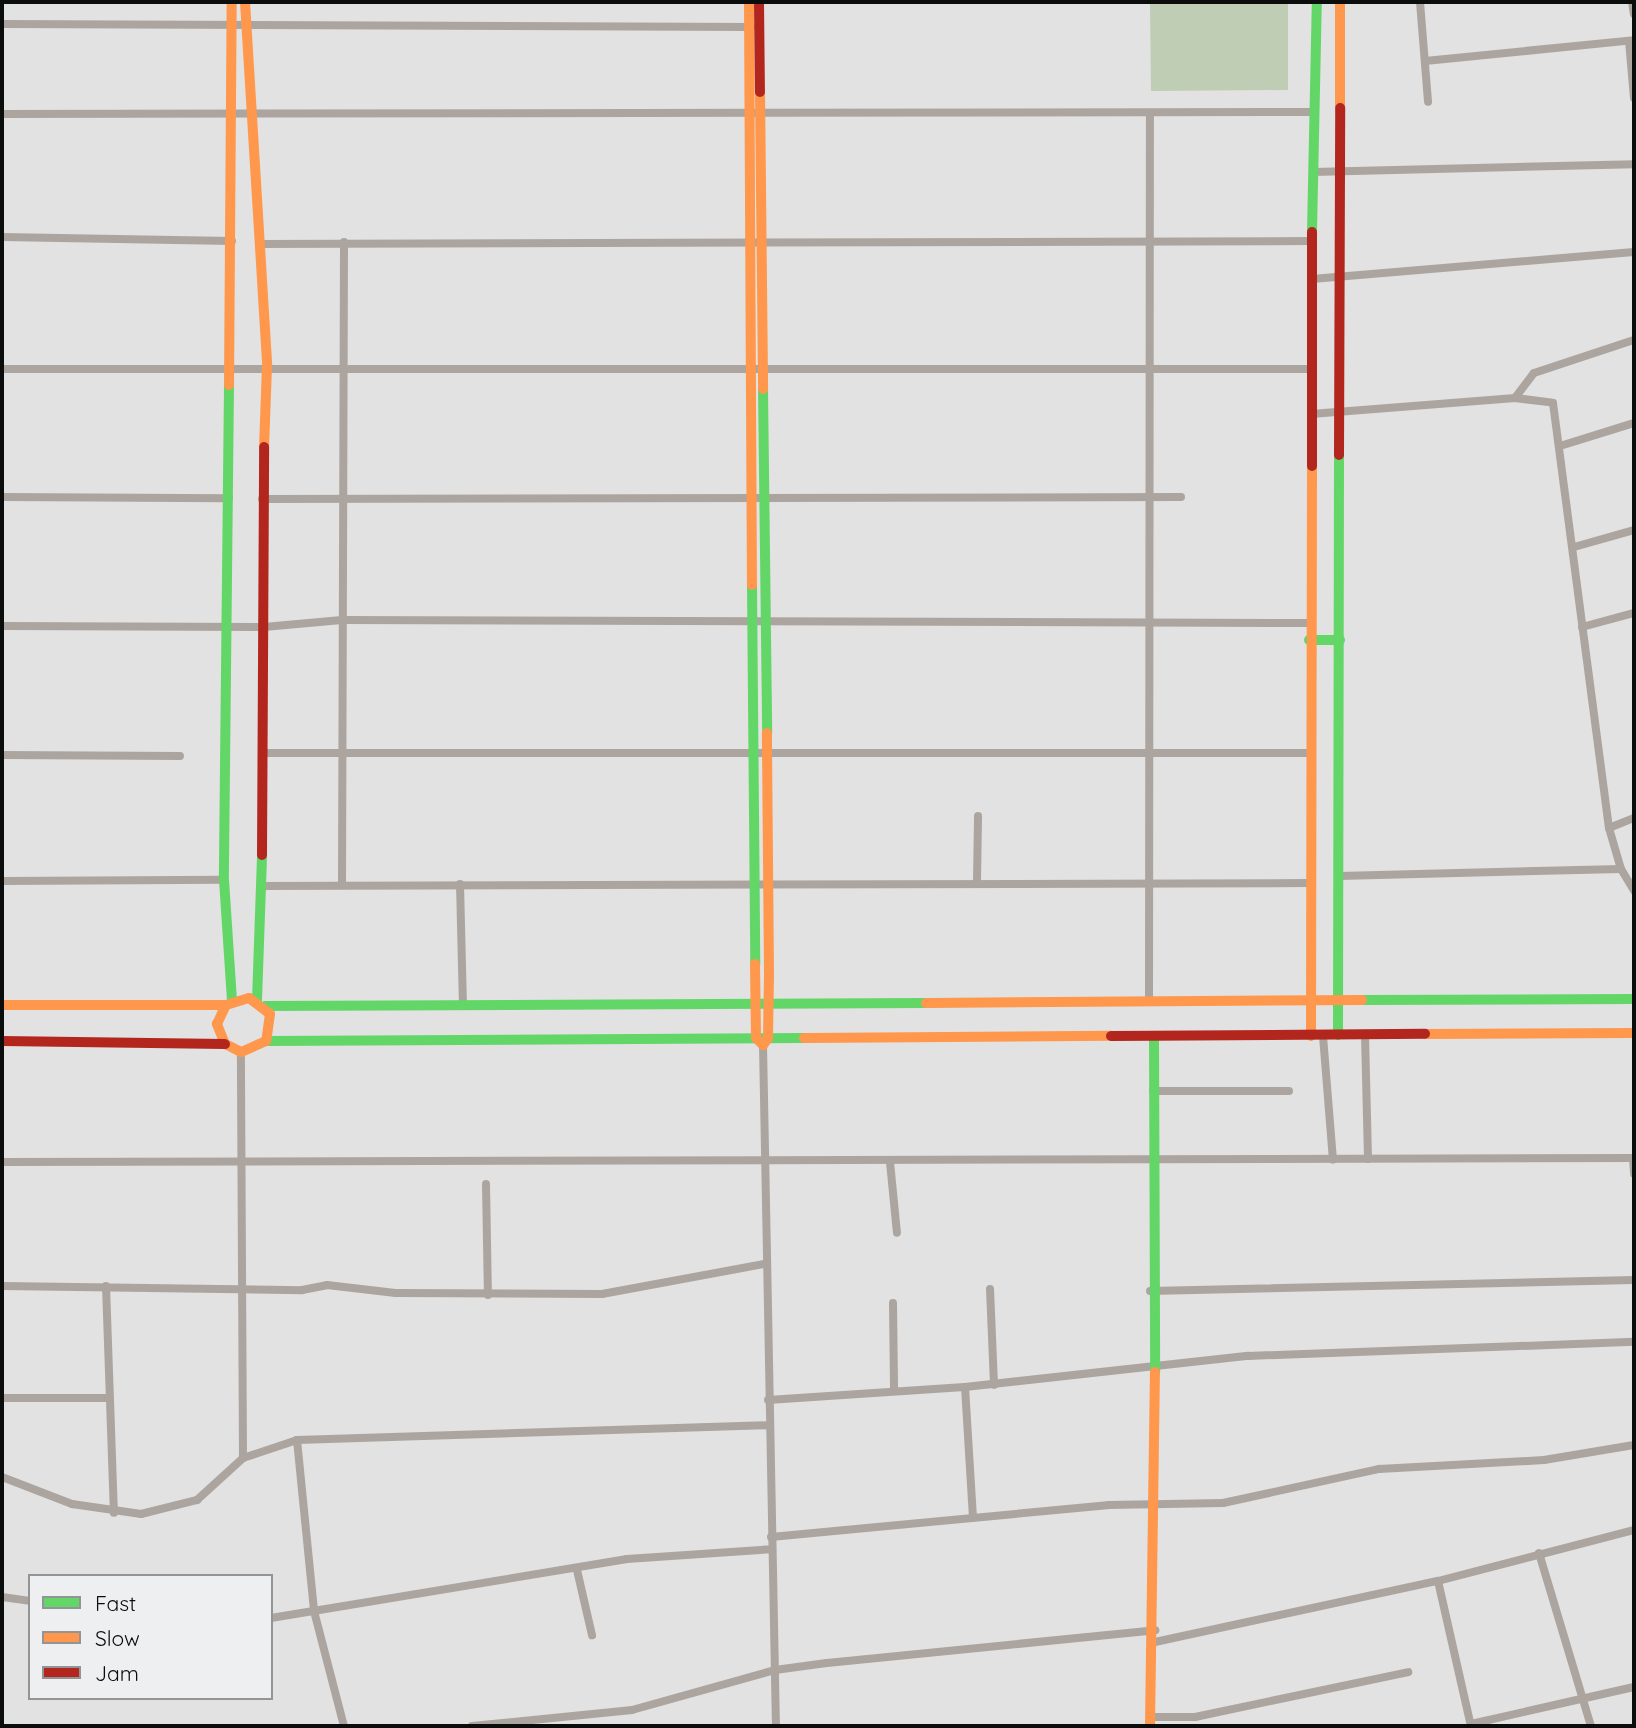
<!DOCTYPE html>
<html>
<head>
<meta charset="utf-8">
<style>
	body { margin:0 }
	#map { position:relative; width:1636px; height:1728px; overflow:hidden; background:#e2e2e2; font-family:Quicksand,sans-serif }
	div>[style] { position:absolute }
	.green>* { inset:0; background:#bfcdb5 }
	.street>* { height:8px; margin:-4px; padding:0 4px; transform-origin:4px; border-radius:4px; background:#aca59f }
	.fast>* { height:10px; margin:-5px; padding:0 5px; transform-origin:5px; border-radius:5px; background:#63d668 }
	.slow>* { height:10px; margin:-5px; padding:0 5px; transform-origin:5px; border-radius:5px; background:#ff974d }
	.jam>* { height:10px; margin:-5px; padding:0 5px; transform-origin:5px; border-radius:5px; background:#b3261e }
	span { translate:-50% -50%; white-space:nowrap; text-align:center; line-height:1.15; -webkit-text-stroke:7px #eeeff0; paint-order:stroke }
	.frame { position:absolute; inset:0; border:4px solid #0b0c0c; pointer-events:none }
	.legend { position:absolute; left:28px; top:1574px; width:245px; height:126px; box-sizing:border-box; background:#eeeff0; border:2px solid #939495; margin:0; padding:9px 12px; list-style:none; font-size:21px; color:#0b0c0c }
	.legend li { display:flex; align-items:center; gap:14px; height:35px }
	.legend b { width:35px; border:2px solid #939495 }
</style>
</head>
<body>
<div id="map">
	<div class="green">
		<i style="clip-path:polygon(1150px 4px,1288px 4px,1288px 90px,1151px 91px)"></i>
	</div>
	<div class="street">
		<i style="left:1420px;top:2px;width:100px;rotate:85.4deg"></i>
		<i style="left:1632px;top:2px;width:12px;rotate:81deg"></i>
		<i style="left:2px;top:24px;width:749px;rotate:0.23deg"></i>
		<i style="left:1629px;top:41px;width:57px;rotate:85deg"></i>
		<i style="left:1425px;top:61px;width:210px;rotate:-5.7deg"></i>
		<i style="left:2px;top:114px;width:1310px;rotate:-0.09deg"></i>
		<i style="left:1313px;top:172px;width:321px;rotate:-1.4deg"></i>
		<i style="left:2px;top:237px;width:230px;rotate:1deg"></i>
		<i style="left:259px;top:244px;width:1053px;rotate:-0.16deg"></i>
		<i style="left:1312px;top:279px;width:323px;rotate:-4.8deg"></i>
		<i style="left:2px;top:369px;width:1309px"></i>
		<i style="left:1515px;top:398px;width:31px;rotate:-53deg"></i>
		<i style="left:1534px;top:373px;width:105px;rotate:-18.3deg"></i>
		<i style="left:1311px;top:414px;width:205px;rotate:-4.5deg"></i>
		<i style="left:1515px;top:398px;width:38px;rotate:7deg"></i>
		<i style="left:1553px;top:403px;width:429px;rotate:82.5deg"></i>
		<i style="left:1609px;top:828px;width:43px;rotate:73.7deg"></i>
		<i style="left:1621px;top:869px;width:282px;rotate:178.6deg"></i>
		<i style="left:1560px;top:446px;width:77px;rotate:-17.3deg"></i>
		<i style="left:2px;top:497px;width:227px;rotate:0.3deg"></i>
		<i style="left:262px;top:499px;width:919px;rotate:-0.12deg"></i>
		<i style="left:1574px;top:547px;width:62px;rotate:-15.8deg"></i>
		<i style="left:2px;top:626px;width:262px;rotate:0.2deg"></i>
		<i style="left:264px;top:627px;width:78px;rotate:-5.1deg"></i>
		<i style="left:342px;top:620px;width:968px;rotate:0.18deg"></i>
		<i style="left:1582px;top:627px;width:54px;rotate:-15.1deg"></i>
		<i style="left:265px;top:753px;width:1044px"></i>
		<i style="left:2px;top:755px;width:178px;rotate:0.3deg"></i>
		<i style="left:1609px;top:828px;width:27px;rotate:-22deg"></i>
		<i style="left:1621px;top:869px;width:26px;rotate:59deg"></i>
		<i style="left:2px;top:881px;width:222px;rotate:-0.3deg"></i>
		<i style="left:977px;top:882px;width:66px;rotate:-89.1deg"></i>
		<i style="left:342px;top:884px;width:642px;rotate:-89.82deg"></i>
		<i style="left:460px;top:884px;width:120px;rotate:88.6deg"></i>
		<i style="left:261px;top:886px;width:1048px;rotate:-0.16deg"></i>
		<i style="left:1149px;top:1000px;width:886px;rotate:-89.94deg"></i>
		<i style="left:1365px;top:1035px;width:124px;rotate:88.6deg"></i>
		<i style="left:1323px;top:1036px;width:124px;rotate:85.4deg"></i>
		<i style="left:763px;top:1045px;width:681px;rotate:88.91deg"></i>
		<i style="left:1153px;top:1091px;width:136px"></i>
		<i style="left:1633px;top:1158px;width:16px;rotate:86deg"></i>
		<i style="left:2px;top:1162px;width:1632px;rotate:-0.14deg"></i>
		<i style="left:890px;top:1162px;width:71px;rotate:84.4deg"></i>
		<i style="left:486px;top:1184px;width:111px;rotate:89deg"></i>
		<i style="left:2px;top:1286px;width:300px;rotate:0.8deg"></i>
		<i style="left:302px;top:1290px;width:25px;rotate:-11deg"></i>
		<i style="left:327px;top:1285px;width:69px;rotate:6.6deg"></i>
		<i style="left:396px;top:1293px;width:206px;rotate:0.3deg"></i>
		<i style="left:602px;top:1294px;width:165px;rotate:-10.5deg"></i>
		<i style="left:106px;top:1286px;width:227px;rotate:88deg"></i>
		<i style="left:990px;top:1289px;width:96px;rotate:87.6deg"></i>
		<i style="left:1150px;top:1291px;width:484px;rotate:-1.3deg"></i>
		<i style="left:893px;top:1303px;width:88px;rotate:89.3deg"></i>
		<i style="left:965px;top:1387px;width:131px;rotate:86.5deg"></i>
		<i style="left:2px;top:1398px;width:107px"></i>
		<i style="left:768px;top:1400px;width:197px;rotate:-3.8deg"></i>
		<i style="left:965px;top:1387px;width:285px;rotate:-6.3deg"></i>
		<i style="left:1248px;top:1356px;width:386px;rotate:-2.1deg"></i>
		<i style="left:297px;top:1440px;width:172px;rotate:84.3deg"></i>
		<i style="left:314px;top:1611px;width:119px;rotate:75.4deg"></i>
		<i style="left:243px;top:1458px;width:57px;rotate:-18.4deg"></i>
		<i style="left:297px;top:1440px;width:472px;rotate:-1.8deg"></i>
		<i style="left:2px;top:1477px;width:75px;rotate:21.1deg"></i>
		<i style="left:72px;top:1504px;width:70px;rotate:8.2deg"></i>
		<i style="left:141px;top:1514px;width:58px;rotate:-14deg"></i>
		<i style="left:197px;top:1500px;width:62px;rotate:-42.4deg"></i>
		<i style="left:243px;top:1458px;width:406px;rotate:-90.3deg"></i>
		<i style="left:771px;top:1537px;width:340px;rotate:-5.4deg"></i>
		<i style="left:1109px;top:1505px;width:114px;rotate:-1deg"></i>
		<i style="left:1223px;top:1503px;width:160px;rotate:-12.3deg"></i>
		<i style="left:1379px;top:1469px;width:165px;rotate:-3.1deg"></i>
		<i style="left:1544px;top:1460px;width:91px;rotate:-9.5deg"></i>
		<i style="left:1539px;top:1553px;width:181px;rotate:73.3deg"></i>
		<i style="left:577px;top:1570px;width:67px;rotate:77deg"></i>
		<i style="left:1438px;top:1581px;width:149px;rotate:77.2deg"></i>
		<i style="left:2px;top:1597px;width:28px;rotate:8deg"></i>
		<i style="left:271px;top:1618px;width:361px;rotate:-9.4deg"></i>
		<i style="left:627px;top:1559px;width:145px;rotate:-3.9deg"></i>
		<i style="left:1155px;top:1642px;width:289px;rotate:-12.2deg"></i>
		<i style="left:1438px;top:1581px;width:203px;rotate:-14.6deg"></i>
		<i style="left:1150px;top:1717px;width:45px"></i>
		<i style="left:1195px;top:1717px;width:218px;rotate:-11.9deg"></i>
		<i style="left:1471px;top:1724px;width:167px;rotate:-12.8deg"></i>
		<i style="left:472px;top:1726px;width:161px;rotate:-5.7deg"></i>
		<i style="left:632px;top:1710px;width:148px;rotate:-15.6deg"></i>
		<i style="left:775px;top:1670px;width:52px;rotate:-7.7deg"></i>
		<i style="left:827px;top:1663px;width:330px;rotate:-5.7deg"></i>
	</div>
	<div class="fast">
		<i style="left:1312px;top:232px;width:230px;rotate:-88.8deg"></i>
		<i style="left:229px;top:385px;width:495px;rotate:90.6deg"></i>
		<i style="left:224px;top:880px;width:120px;rotate:86.2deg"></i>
		<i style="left:763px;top:389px;width:344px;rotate:89.3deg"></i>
		<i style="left:752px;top:585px;width:379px;rotate:89.5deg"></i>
		<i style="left:1309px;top:640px;width:31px"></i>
		<i style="left:257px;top:1000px;width:145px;rotate:-88deg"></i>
		<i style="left:1362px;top:1000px;width:272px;rotate:-0.2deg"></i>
		<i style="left:265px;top:1006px;width:661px;rotate:-0.26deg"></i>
		<i style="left:1338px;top:1035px;width:580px;rotate:-89.9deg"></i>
		<i style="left:1154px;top:1038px;width:334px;rotate:89.8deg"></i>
		<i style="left:266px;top:1041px;width:538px;rotate:-0.32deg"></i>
	</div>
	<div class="slow">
		<i style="left:245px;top:2px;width:365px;rotate:86.5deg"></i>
		<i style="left:267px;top:366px;width:81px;rotate:92.1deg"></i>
		<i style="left:749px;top:2px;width:583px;rotate:89.71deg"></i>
		<i style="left:760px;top:92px;width:297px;rotate:89.4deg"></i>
		<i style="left:1340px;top:108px;width:106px;rotate:-90deg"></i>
		<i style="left:229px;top:385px;width:383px;rotate:-89.6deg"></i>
		<i style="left:755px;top:964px;width:74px;rotate:89.2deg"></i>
		<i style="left:756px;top:1038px;width:10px;rotate:45deg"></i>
		<i style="left:763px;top:1045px;width:9px;rotate:-54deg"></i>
		<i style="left:768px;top:1038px;width:63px;rotate:-89.1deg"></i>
		<i style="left:769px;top:975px;width:242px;rotate:-90.5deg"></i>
		<i style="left:926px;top:1003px;width:436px;rotate:-0.4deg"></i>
		<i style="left:2px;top:1005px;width:224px"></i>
		<i style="left:226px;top:1005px;width:24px;rotate:-17deg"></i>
		<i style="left:249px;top:998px;width:26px;rotate:37deg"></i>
		<i style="left:270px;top:1014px;width:27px;rotate:98deg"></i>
		<i style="left:266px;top:1041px;width:27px;rotate:156deg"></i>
		<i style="left:241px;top:1052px;width:18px;rotate:-153deg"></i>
		<i style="left:225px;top:1044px;width:22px;rotate:-112deg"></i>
		<i style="left:217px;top:1024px;width:21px;rotate:-65deg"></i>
		<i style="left:1425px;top:1034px;width:209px;rotate:-0.3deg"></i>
		<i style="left:1311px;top:1036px;width:570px;rotate:-89.9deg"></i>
		<i style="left:804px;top:1038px;width:307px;rotate:-0.4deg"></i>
		<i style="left:1150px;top:1726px;width:354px;rotate:-89.2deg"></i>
	</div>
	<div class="jam">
		<i style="left:759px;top:2px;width:90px;rotate:89.4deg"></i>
		<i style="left:1339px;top:455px;width:347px;rotate:-89.8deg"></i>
		<i style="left:1312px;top:466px;width:234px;rotate:-90deg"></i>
		<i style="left:262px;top:855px;width:408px;rotate:-89.7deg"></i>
		<i style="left:1111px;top:1036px;width:314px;rotate:-0.4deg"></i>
		<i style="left:2px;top:1041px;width:223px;rotate:0.8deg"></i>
	</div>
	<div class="frame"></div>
	<ul class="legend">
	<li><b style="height:9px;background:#63d668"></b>Fast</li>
	<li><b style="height:9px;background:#ff974d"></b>Slow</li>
	<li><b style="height:9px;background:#b3261e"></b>Jam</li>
	</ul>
</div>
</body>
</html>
